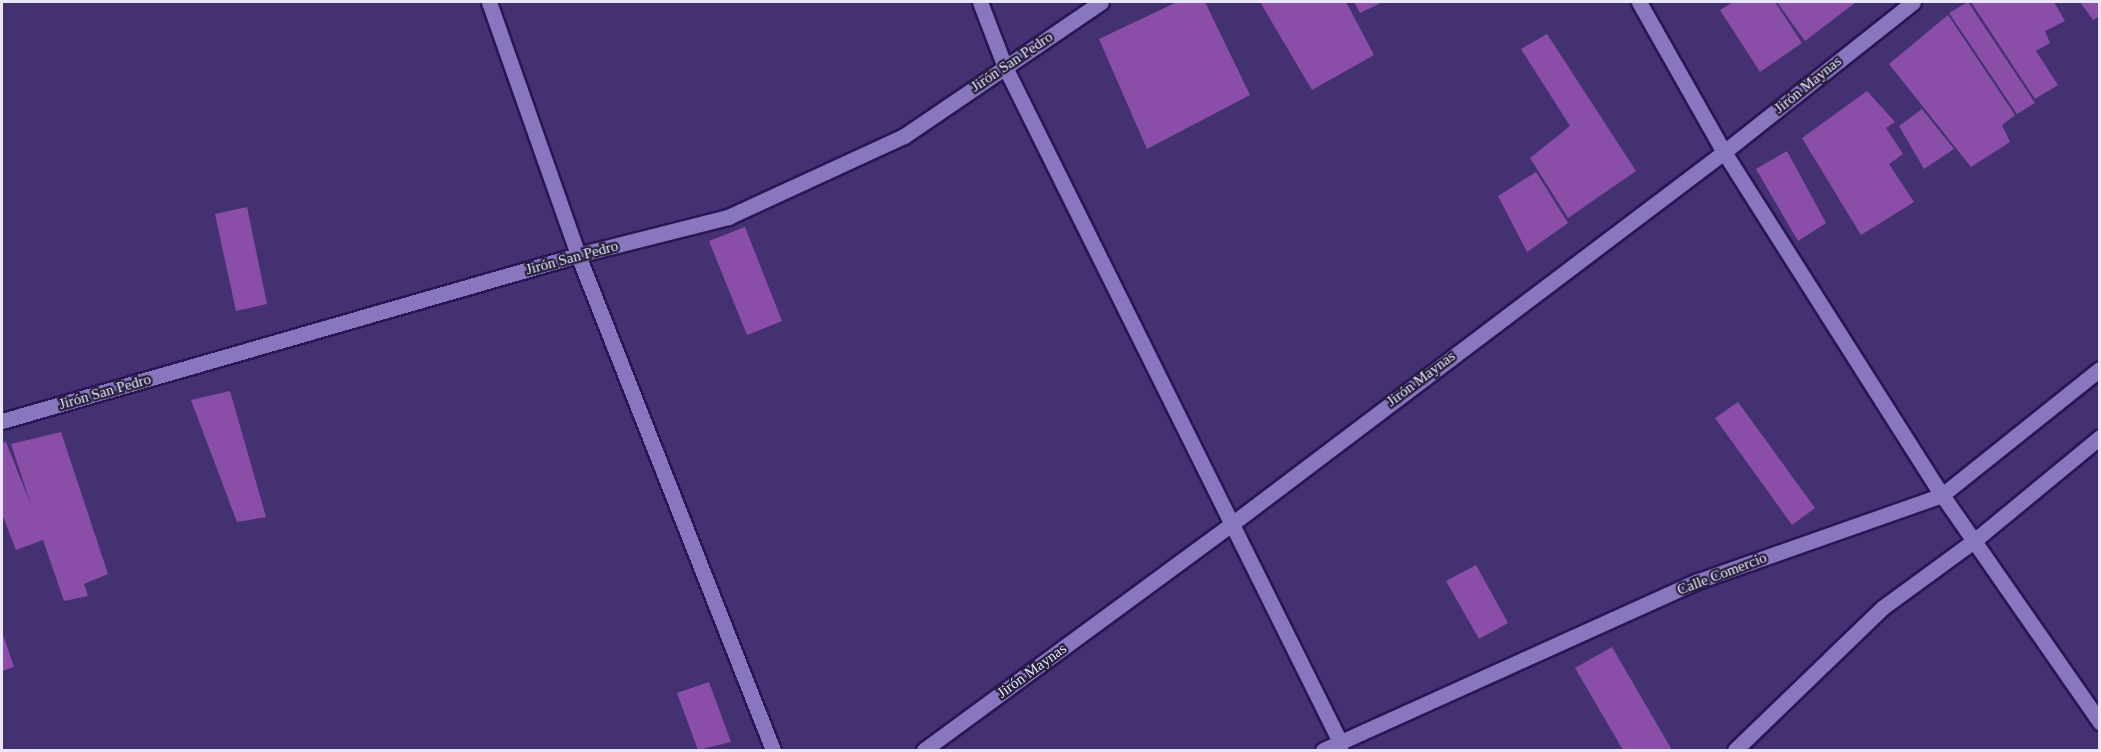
<!DOCTYPE html>
<html>
<head>
<meta charset="utf-8">
<style>
	body { margin:0 }
	#map { position:relative; width:2101px; height:752px; overflow:hidden; background:#433171; font-family:Georgia,serif }
	div>[style] { position:absolute }
	.building>* { inset:0; background:#8b4ea8 }
	.roads { filter:drop-shadow(2px 0 #2b1554) drop-shadow(-2px 0 #2b1554) drop-shadow(0 2px #2b1554) drop-shadow(0 -2px #2b1554) }
	.minor>* { height:15px; margin:-7.5px; padding:0 7.5px; transform-origin:7.5px; border-radius:7.5px; background:#8877bf }
	.tertiary>* { height:15px; margin:-7.5px; padding:0 7.5px; transform-origin:7.5px; border-radius:7.5px; background:#8877bf }
	span { translate:-50% -50%; white-space:nowrap; text-align:center; line-height:1.15; -webkit-text-stroke:4.5px #27203d; paint-order:stroke }
	.street-label { font-size:15px; color:#eae6fe }
	.frame { position:absolute; inset:0; border:3px solid #eae6fe; pointer-events:none }
</style>
</head>
<body>
<div id="map">
	<div class="building">
		<i style="clip-path:polygon(1177px 2px,1205px 2px,1250px 95px,1147px 149px,1099px 39px)"></i>
		<i style="clip-path:polygon(1260px 2px,1346px 2px,1374px 55px,1312px 90px)"></i>
		<i style="clip-path:polygon(1354px 2px,1383px 2px,1360px 13px)"></i>
		<i style="clip-path:polygon(1733px 2px,1775px 2px,1802px 43px,1760px 72px,1720px 10px)"></i>
		<i style="clip-path:polygon(1777px 2px,1856px 2px,1805px 41px)"></i>
		<i style="clip-path:polygon(1968px 2px,2035px 103px,2017px 114px,1949px 13px)"></i>
		<i style="clip-path:polygon(1971px 2px,2054px 2px,2065px 21px,2045px 31px,2050px 43px,2036px 51px,2058px 85px,2035px 99px)"></i>
		<i style="clip-path:polygon(2080px 2px,2100px 2px,2100px 16px,2093px 20px)"></i>
		<i style="clip-path:polygon(1948px 15px,2015px 115px,2002px 125px,2010px 142px,1971px 167px,1889px 64px)"></i>
		<i style="clip-path:polygon(1547px 34px,1636px 171px,1568px 218px,1530px 158px,1570px 126px,1521px 49px)"></i>
		<i style="clip-path:polygon(1867px 91px,1895px 122px,1886px 128px,1903px 154px,1889px 164px,1914px 202px,1861px 235px,1802px 138px)"></i>
		<i style="clip-path:polygon(1922px 109px,1954px 149px,1924px 169px,1899px 126px)"></i>
		<i style="clip-path:polygon(1787px 151px,1826px 223px,1798px 241px,1756px 169px)"></i>
		<i style="clip-path:polygon(1536px 172px,1568px 223px,1527px 252px,1498px 196px)"></i>
		<i style="clip-path:polygon(247px 207px,267px 304px,236px 311px,215px 214px)"></i>
		<i style="clip-path:polygon(745px 227px,782px 321px,747px 335px,709px 241px)"></i>
		<i style="clip-path:polygon(230px 391px,266px 517px,237px 522px,191px 400px)"></i>
		<i style="clip-path:polygon(1738px 402px,1815px 508px,1792px 525px,1715px 418px)"></i>
		<i style="clip-path:polygon(61px 432px,108px 574px,84px 584px,88px 596px,64px 601px,43px 540px,16px 550px,2px 514px,2px 443px,6px 442px,31px 505px,11px 444px)"></i>
		<i style="clip-path:polygon(1476px 565px,1508px 623px,1479px 639px,1446px 581px)"></i>
		<i style="clip-path:polygon(2px 632px,14px 667px,2px 671px)"></i>
		<i style="clip-path:polygon(1612px 647px,1672px 750px,1623px 750px,1575px 668px)"></i>
		<i style="clip-path:polygon(709px 682px,731px 742px,698px 750px,677px 693px)"></i>
	</div>
	<div class="roads">
		<div class="minor">
			<i style="left:489px;top:2px;width:268px;rotate:70.6deg"></i>
			<i style="left:578px;top:255px;width:532px;rotate:68.5deg"></i>
			<i style="left:980px;top:2px;width:70px;rotate:69deg"></i>
			<i style="left:1005px;top:67px;width:756px;rotate:63.6deg"></i>
			<i style="left:1639px;top:2px;width:172px;rotate:60.5deg"></i>
			<i style="left:1724px;top:152px;width:406px;rotate:57.6deg"></i>
			<i style="left:1942px;top:495px;width:277px;rotate:55.2deg"></i>
			<i style="left:2px;top:421px;width:599px;rotate:-16.08deg"></i>
			<i style="left:578px;top:255px;width:155px;rotate:-14.2deg"></i>
			<i style="left:728px;top:217px;width:194px;rotate:-24.7deg"></i>
			<i style="left:904px;top:136px;width:238px;rotate:-34.2deg"></i>
			<i style="left:924px;top:750px;width:383px;rotate:-36.3deg"></i>
			<i style="left:1233px;top:523px;width:615px;rotate:-37.07deg"></i>
			<i style="left:1724px;top:152px;width:241px;rotate:-38.4deg"></i>
			<i style="left:1735px;top:750px;width:204px;rotate:-44deg"></i>
			<i style="left:1882px;top:608px;width:115px;rotate:-36.2deg"></i>
			<i style="left:1975px;top:540px;width:162px;rotate:-39.5deg"></i>
		</div>
		<div class="tertiary">
			<i style="left:1323px;top:750px;width:411px;rotate:-24.3deg"></i>
			<i style="left:1698px;top:581px;width:259px;rotate:-19.4deg"></i>
			<i style="left:1942px;top:495px;width:202px;rotate:-38.6deg"></i>
		</div>
	</div>
	<div class="street-label">
		<span style="left:1012px;top:62px;rotate:-34deg">Jirón San Pedro</span>
		<span style="left:1808px;top:85px;rotate:-39deg">Jirón Maynas</span>
		<span style="left:572px;top:258px;rotate:-15deg">Jirón San Pedro</span>
		<span style="left:1421px;top:379px;rotate:-37deg">Jirón Maynas</span>
		<span style="left:105px;top:392px;rotate:-16deg">Jirón San Pedro</span>
		<span style="left:1722px;top:574px;rotate:-21deg">Calle Comercio</span>
		<span style="left:1032px;top:671px;rotate:-36deg">Jirón Maynas</span>
	</div>
	<div class="frame"></div>
</div>
</body>
</html>
